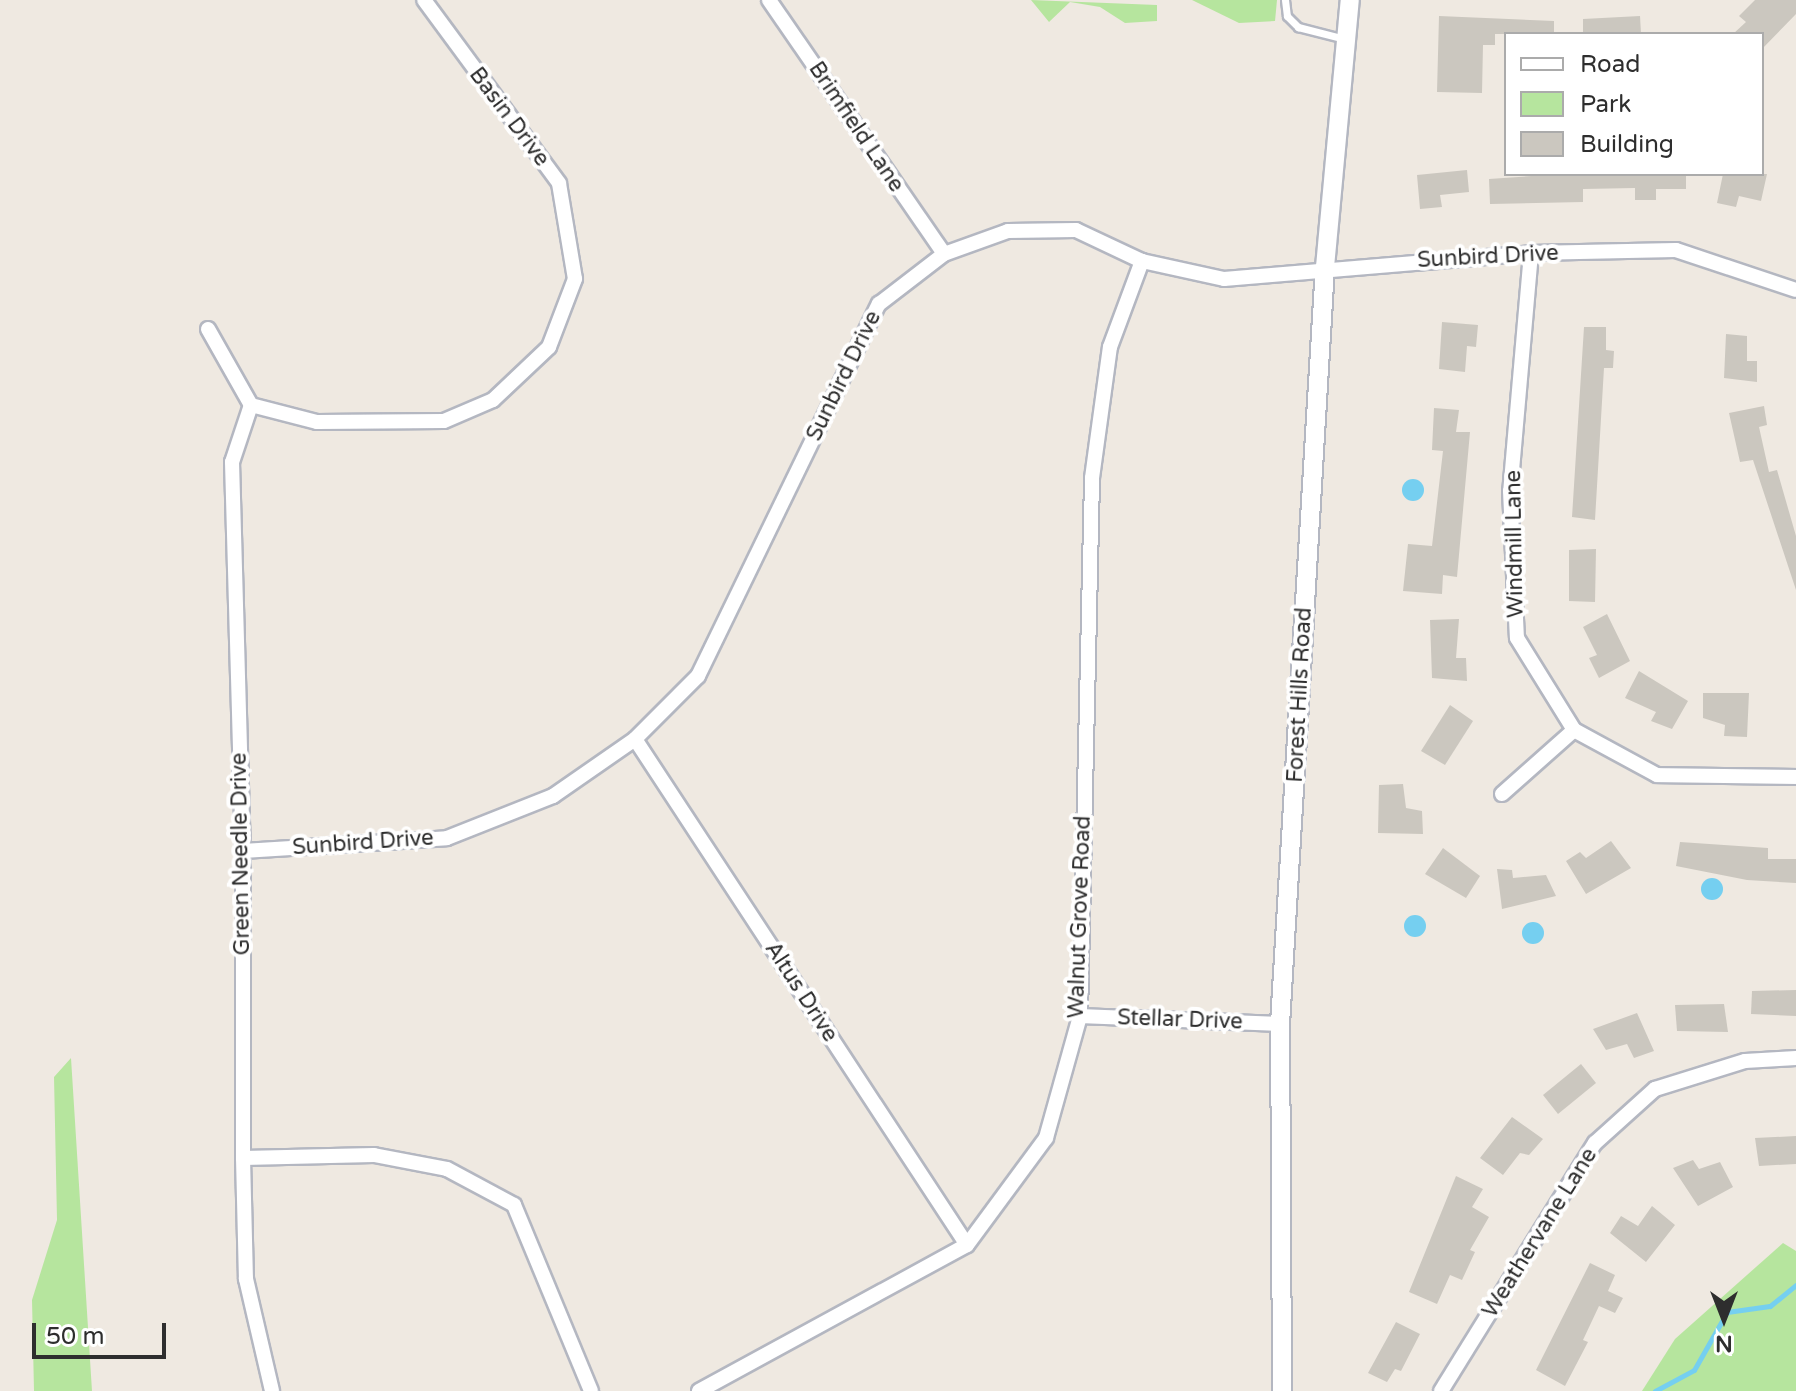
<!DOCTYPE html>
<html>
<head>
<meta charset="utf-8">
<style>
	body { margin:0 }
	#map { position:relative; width:1796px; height:1391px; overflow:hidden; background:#efe9e1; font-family:"Varela Round",sans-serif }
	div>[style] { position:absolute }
	.green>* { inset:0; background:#b6e59e }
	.water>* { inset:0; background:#75cff0 }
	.round { border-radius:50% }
	.stream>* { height:5px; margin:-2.5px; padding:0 2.5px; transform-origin:2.5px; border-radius:2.5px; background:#75cff0 }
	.building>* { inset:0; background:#cbc7bf }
	.roads { filter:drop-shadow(2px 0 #b4b7c1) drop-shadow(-2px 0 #b4b7c1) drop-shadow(0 2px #b4b7c1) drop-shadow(0 -2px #b4b7c1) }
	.service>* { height:7px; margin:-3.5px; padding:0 3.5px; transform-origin:3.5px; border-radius:3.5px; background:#fff }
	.minor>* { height:14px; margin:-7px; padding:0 7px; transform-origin:7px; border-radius:7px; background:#fff }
	.tertiary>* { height:18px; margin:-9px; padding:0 9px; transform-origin:9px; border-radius:9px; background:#fff }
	span { translate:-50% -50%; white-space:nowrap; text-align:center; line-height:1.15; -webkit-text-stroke:8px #fff; paint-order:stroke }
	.street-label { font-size:22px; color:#2e2e2e }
	.legend { position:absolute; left:1504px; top:32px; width:260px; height:144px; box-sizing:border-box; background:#fff; border:2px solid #ababab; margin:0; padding:10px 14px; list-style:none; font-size:24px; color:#2e2e2e }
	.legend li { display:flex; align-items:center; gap:16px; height:40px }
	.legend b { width:40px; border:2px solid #ababab }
	.north { position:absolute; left:1684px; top:1279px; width:80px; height:80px; -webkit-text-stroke:6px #fff; paint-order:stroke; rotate:180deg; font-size:22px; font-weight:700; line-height:32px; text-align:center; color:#2e2e2e }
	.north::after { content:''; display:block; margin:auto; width:28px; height:36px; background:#2e2e2e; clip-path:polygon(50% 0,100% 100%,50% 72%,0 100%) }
	.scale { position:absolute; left:32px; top:1323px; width:134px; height:36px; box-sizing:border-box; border:4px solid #2e2e2e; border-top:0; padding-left:10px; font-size:24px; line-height:28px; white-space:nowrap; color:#2e2e2e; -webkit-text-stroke:6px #fff; paint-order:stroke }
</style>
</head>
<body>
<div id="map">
	<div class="green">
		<i style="clip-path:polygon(1031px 0,1157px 5px,1157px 21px,1125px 23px,1100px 7px,1070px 2px,1049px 22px)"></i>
		<i style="clip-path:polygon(1192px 0,1277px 0,1275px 21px,1239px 23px)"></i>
		<i style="clip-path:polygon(71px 1058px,92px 1391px,34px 1391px,32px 1300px,57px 1220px,54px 1077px)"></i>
		<i style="clip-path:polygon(1783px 1243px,1796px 1251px,1796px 1391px,1642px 1391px,1675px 1339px)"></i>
	</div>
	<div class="water">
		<i class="round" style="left:1402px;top:479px;width:22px;height:22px"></i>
		<i class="round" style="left:1701px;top:878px;width:22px;height:22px"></i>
		<i class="round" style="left:1404px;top:915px;width:22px;height:22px"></i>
		<i class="round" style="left:1522px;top:922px;width:22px;height:22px"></i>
	</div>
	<div class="stream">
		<i style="left:1655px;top:1391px;width:44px;rotate:-28.3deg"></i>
		<i style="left:1694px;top:1370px;width:67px;rotate:-60.4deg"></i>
		<i style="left:1727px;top:1312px;width:43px;rotate:-7.9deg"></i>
		<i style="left:1770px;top:1306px;width:33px;rotate:-39deg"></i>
	</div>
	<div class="building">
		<i style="clip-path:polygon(1755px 0,1796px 0,1796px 14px,1762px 49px,1762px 34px,1733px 34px,1746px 22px,1739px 16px)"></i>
		<i style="clip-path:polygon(1439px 16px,1554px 21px,1554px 34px,1495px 34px,1495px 45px,1483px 45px,1482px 93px,1437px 92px)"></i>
		<i style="clip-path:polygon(1640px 16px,1641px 34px,1583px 34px,1583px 19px)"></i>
		<i style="clip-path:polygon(1467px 170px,1469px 192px,1440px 195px,1442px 207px,1420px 209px,1417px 175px)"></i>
		<i style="clip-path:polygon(1560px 174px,1686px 174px,1686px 189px,1656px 189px,1656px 200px,1635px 200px,1635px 188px,1583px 189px,1583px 202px,1490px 204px,1489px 179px)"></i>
		<i style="clip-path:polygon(1723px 174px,1767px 174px,1761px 201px,1739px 196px,1736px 207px,1717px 203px)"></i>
		<i style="clip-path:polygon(1442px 322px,1478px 325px,1476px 347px,1467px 346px,1465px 372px,1439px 369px)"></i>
		<i style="clip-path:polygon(1584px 327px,1606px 327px,1606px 350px,1614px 351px,1613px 368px,1604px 368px,1595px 520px,1572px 517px)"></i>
		<i style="clip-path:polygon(1726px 334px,1747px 336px,1747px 361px,1757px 361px,1757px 382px,1724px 378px)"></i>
		<i style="clip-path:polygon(1764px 406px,1767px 425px,1759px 427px,1769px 472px,1777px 470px,1796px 536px,1796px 590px,1753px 460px,1740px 462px,1729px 413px)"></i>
		<i style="clip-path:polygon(1434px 408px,1459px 410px,1456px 432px,1470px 432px,1457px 577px,1443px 575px,1442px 594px,1403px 591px,1408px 544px,1432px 546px,1443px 451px,1432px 450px)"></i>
		<i style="clip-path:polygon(1596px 549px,1595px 602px,1569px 601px,1569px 550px)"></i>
		<i style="clip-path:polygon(1607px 614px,1630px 661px,1599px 678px,1589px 658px,1597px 655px,1583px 627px)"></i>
		<i style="clip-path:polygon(1459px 619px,1456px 658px,1466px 658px,1467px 681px,1432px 678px,1430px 620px)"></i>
		<i style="clip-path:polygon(1639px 671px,1688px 701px,1672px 729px,1651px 721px,1656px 712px,1625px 698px)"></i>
		<i style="clip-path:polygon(1703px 693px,1749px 693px,1747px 737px,1724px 736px,1725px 725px,1703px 718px)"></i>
		<i style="clip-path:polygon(1450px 705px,1473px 721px,1445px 765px,1421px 751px)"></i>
		<i style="clip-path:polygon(1403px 784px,1406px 808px,1422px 811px,1423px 834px,1378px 833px,1379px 785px)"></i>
		<i style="clip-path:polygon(1611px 841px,1631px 868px,1586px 894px,1566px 861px,1580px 852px,1586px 858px)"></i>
		<i style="clip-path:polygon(1680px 842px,1768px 848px,1768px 859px,1796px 859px,1796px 883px,1747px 880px,1676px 866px)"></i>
		<i style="clip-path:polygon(1443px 848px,1480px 876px,1466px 898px,1425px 874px)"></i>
		<i style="clip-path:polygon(1497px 869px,1512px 870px,1513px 878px,1546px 875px,1556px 896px,1502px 909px)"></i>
		<i style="clip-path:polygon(1796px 990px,1796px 1016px,1751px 1014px,1752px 991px)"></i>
		<i style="clip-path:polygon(1724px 1004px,1728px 1032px,1677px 1031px,1675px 1005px)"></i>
		<i style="clip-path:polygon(1637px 1013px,1654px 1051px,1634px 1058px,1627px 1044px,1606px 1050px,1593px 1029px)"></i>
		<i style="clip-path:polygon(1581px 1064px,1596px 1083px,1558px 1114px,1543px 1095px)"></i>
		<i style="clip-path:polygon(1512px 1117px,1543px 1139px,1529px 1155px,1520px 1153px,1503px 1175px,1480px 1158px)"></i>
		<i style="clip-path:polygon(1796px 1136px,1796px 1164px,1759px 1166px,1755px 1138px)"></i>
		<i style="clip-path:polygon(1693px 1160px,1699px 1169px,1720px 1162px,1733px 1187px,1698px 1206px,1673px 1168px)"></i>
		<i style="clip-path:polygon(1456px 1176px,1483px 1189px,1472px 1207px,1489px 1217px,1470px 1250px,1475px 1252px,1462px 1280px,1450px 1275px,1437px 1304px,1409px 1292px)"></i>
		<i style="clip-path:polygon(1652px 1206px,1675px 1225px,1646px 1262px,1610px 1233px,1621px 1216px,1638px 1226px)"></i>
		<i style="clip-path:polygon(1590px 1263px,1615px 1275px,1608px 1291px,1623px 1298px,1615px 1313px,1599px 1306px,1583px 1340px,1588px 1342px,1565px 1386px,1536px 1370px)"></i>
		<i style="clip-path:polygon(1396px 1322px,1420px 1334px,1401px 1371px,1395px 1369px,1387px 1382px,1368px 1373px)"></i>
	</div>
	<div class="roads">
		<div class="service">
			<i style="left:1285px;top:0;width:16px;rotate:83deg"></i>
			<i style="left:1287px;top:16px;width:16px;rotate:45deg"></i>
			<i style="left:1298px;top:27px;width:49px;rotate:14.3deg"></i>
		</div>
		<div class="minor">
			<i style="left:769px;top:0;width:308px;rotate:55.4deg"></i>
			<i style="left:1531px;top:253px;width:239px;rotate:95deg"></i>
			<i style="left:1510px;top:491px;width:147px;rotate:87.3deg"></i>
			<i style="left:1517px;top:638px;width:108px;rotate:58.2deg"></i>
			<i style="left:1574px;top:730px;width:94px;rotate:28.5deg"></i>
			<i style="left:1657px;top:775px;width:139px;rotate:0.8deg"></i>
			<i style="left:208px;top:329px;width:87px;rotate:60.5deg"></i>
			<i style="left:251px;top:405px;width:60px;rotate:108.4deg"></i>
			<i style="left:232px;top:462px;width:389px;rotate:88.4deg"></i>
			<i style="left:243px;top:851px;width:307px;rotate:90deg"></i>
			<i style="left:243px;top:1158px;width:121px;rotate:88.6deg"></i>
			<i style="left:246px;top:1279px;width:115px;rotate:76.9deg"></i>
			<i style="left:251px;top:405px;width:68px;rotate:14.4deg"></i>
			<i style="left:317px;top:422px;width:127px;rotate:-0.5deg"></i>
			<i style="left:444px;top:421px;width:53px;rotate:-23.2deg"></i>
			<i style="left:493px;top:400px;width:77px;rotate:-43.4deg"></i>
			<i style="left:549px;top:347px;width:73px;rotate:-69.1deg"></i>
			<i style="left:575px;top:279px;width:97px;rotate:-99.5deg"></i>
			<i style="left:559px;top:183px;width:227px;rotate:-126.4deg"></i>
			<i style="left:635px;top:739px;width:605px;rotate:56.73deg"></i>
			<i style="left:1502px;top:794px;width:96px;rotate:-41.6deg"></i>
			<i style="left:243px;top:851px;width:204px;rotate:-3.6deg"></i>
			<i style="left:447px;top:838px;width:114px;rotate:-21.6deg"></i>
			<i style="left:553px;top:796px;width:100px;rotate:-34.8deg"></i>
			<i style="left:635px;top:739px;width:89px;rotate:-45deg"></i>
			<i style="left:698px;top:676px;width:414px;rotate:-64.1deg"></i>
			<i style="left:879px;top:304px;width:82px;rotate:-37.6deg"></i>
			<i style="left:944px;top:254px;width:68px;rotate:-19.8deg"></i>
			<i style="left:1008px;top:231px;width:68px;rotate:-0.8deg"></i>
			<i style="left:1076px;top:230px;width:73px;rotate:25.2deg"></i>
			<i style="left:1142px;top:261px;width:84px;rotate:12.4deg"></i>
			<i style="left:1224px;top:279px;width:308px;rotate:-4.8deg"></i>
			<i style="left:1531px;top:253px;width:145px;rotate:-1.2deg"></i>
			<i style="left:1676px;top:250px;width:126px;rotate:18.4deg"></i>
			<i style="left:1080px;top:1016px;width:200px;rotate:2.3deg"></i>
			<i style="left:243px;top:1158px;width:131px;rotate:-1.3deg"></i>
			<i style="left:374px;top:1155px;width:74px;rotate:10.9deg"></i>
			<i style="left:447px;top:1169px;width:76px;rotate:28.2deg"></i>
			<i style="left:514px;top:1205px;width:201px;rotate:67.5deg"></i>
			<i style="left:699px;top:1391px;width:305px;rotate:-28.6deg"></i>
			<i style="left:967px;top:1245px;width:133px;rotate:-53.6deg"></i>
			<i style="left:1046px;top:1138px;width:127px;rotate:-74.4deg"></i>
			<i style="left:1080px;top:1016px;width:538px;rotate:-88.72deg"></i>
			<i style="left:1092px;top:478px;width:132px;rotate:-82.2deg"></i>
			<i style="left:1110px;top:347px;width:92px;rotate:-69.6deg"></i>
			<i style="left:1441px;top:1391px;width:292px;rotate:-58.2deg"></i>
			<i style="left:1595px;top:1143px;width:81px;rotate:-42deg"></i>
			<i style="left:1655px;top:1089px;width:94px;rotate:-17.3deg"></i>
			<i style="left:1745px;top:1061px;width:51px;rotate:-3.4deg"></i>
		</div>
		<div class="tertiary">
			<i style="left:1282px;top:1391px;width:367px;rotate:-90.3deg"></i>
			<i style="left:1280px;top:1024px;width:758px;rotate:-86.6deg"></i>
			<i style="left:1325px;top:267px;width:268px;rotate:-84.7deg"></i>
		</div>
	</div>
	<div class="street-label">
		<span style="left:509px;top:117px;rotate:53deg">Basin Drive</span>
		<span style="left:856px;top:127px;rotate:56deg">Brimfield Lane</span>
		<span style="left:1488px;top:257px;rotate:-3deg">Sunbird Drive</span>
		<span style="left:844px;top:376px;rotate:-64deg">Sunbird Drive</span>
		<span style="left:1515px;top:544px;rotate:-91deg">Windmill Lane</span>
		<span style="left:1300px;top:695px;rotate:-87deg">Forest Hills Road</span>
		<span style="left:363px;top:843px;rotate:-4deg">Sunbird Drive</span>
		<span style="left:241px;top:854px;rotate:-91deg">Green Needle Drive</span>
		<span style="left:1080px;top:917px;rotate:-88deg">Walnut Grove Road</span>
		<span style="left:801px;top:992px;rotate:57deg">Altus Drive</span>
		<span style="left:1180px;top:1020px;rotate:2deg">Stellar Drive</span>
		<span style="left:1540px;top:1233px;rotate:-58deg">Weathervane Lane</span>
	</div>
	<ul class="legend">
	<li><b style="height:10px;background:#fff"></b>Road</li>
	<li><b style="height:22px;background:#b6e59e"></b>Park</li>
	<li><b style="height:22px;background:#cbc7bf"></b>Building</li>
	</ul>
	<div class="north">N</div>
	<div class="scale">50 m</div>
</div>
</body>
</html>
